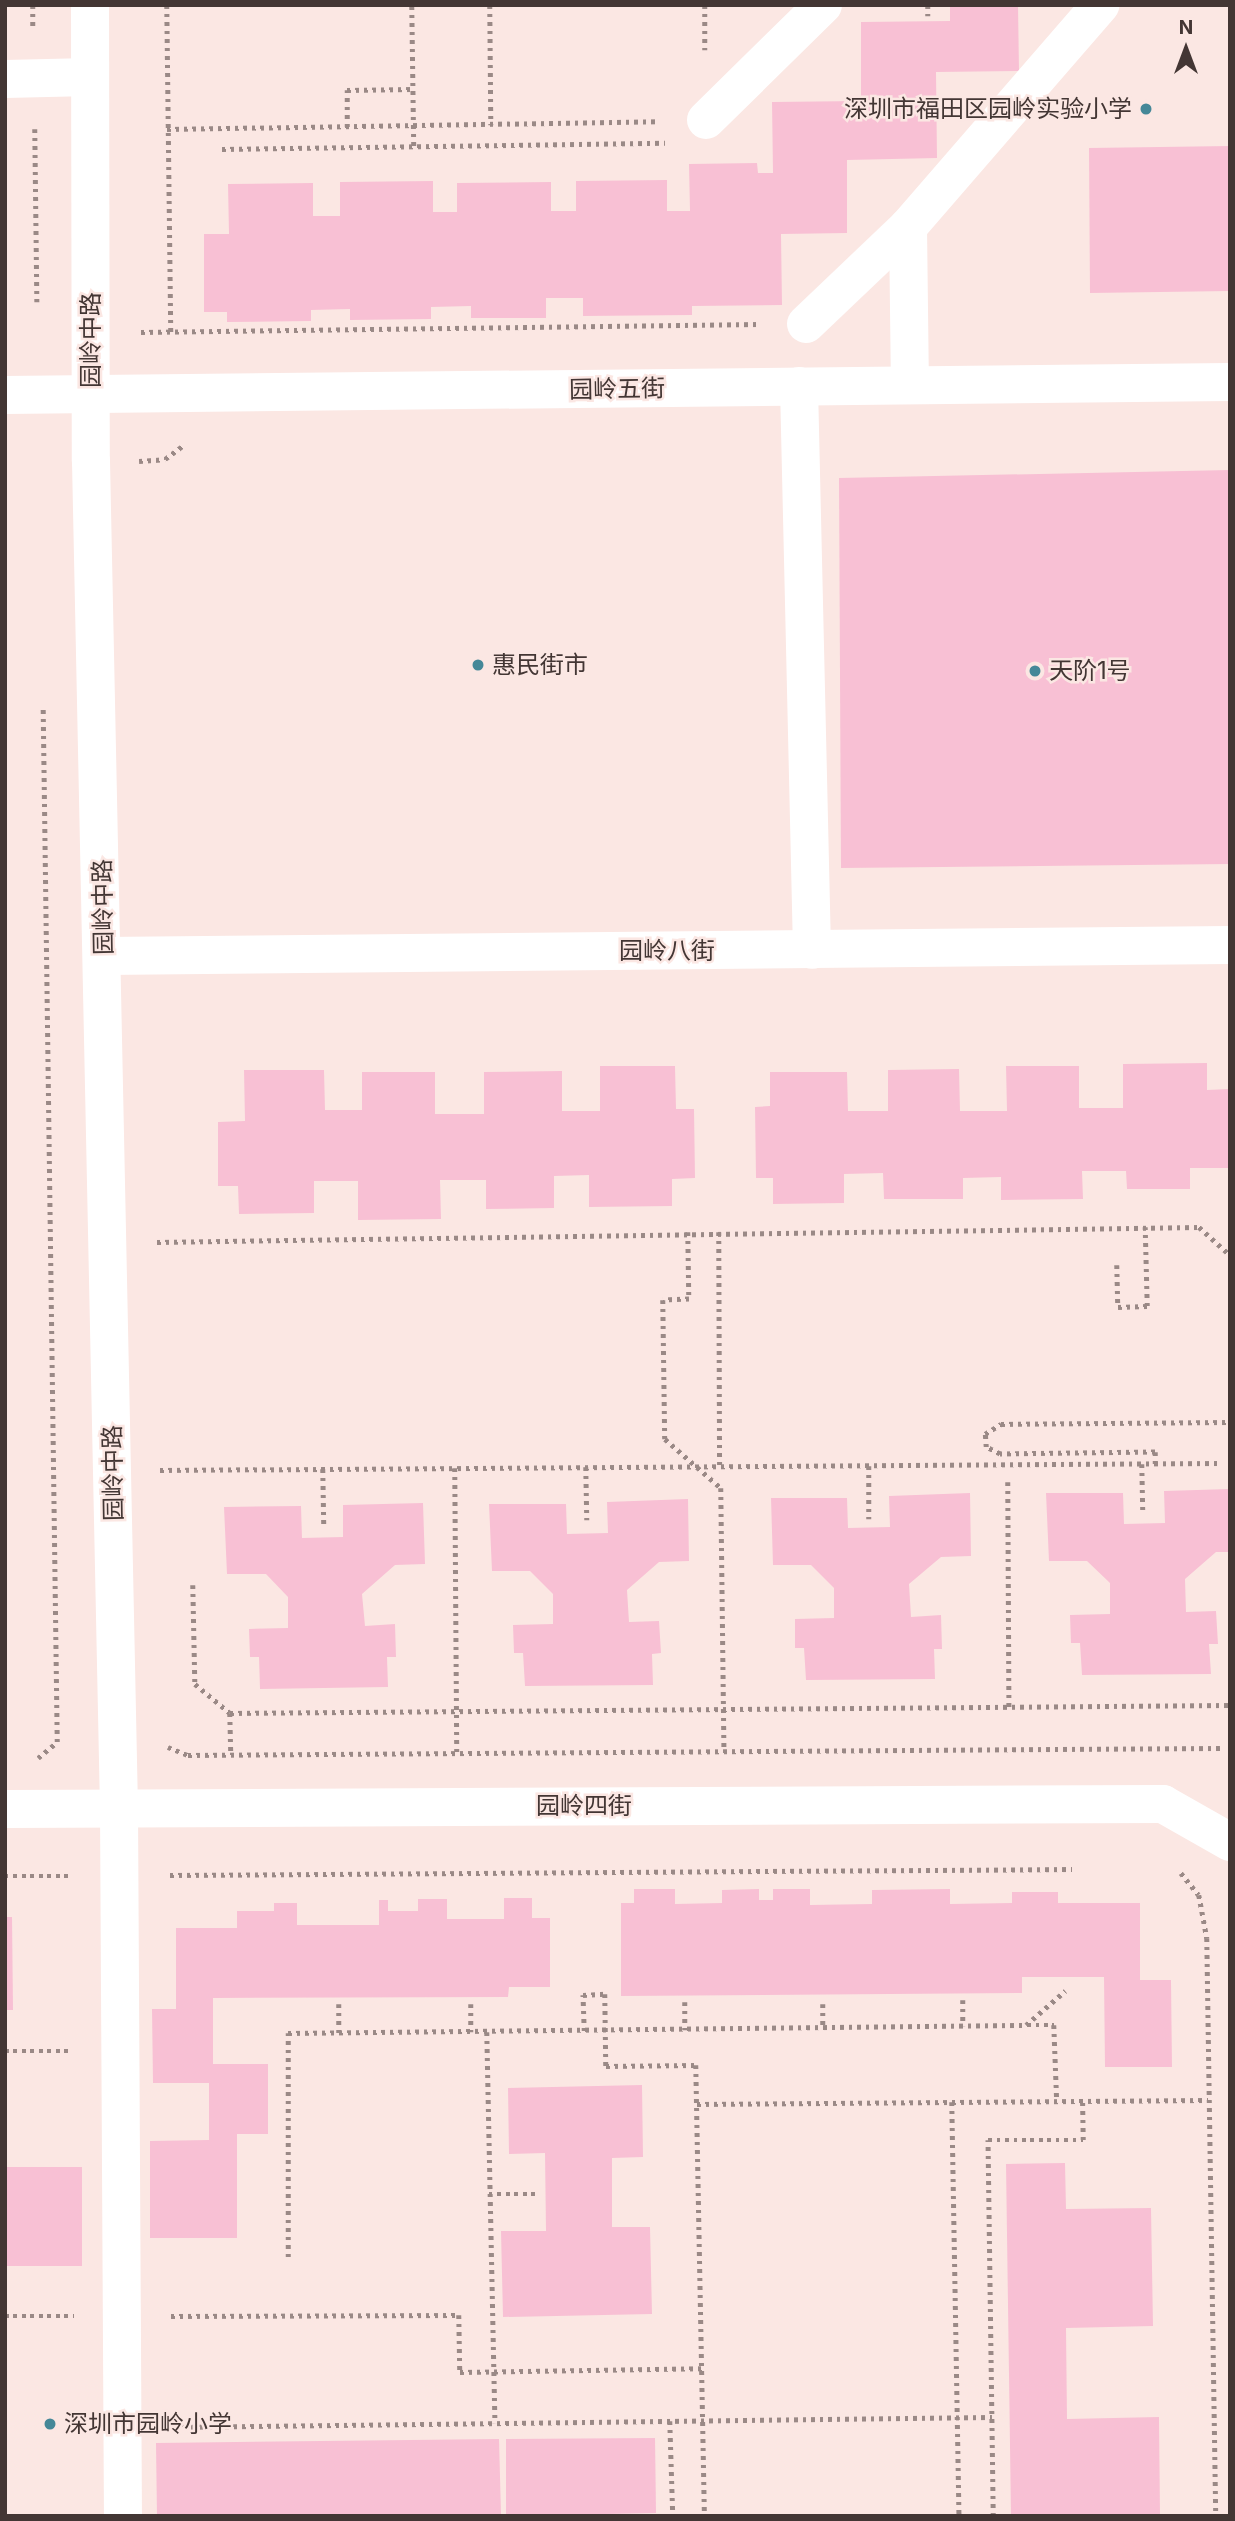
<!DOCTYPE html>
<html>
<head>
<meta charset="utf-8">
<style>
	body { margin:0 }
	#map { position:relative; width:1235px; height:2521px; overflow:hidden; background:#fbe7e3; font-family:Inter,"Noto Sans SC",sans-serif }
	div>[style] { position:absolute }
	.building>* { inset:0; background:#f8c0d4 }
	.path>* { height:4.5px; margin-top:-2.25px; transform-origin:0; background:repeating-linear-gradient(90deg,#9a8986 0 3.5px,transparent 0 8.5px) }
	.minor>* { height:38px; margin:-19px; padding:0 19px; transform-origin:19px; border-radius:19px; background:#fff }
	.dots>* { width:19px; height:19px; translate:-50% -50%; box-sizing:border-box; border:4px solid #fbe7e3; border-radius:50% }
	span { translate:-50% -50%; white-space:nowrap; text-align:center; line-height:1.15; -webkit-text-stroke:5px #fbe7e3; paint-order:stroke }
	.poi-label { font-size:24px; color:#433634 }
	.right { translate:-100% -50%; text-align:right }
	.left { translate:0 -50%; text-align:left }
	.street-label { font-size:24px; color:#433634 }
	.frame { position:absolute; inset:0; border:7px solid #433634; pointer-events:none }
	.north { position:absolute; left:1151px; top:14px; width:70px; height:70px; -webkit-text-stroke:5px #fbe7e3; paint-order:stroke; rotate:0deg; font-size:19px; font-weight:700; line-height:28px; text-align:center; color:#433634 }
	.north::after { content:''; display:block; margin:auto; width:24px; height:32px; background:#433634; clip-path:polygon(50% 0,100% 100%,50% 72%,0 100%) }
</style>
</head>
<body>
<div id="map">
	<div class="building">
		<i style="clip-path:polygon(950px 5px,1018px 5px,1019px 71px,936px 72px,937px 158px,847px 160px,847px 233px,781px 234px,782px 305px,692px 306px,692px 315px,583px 316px,583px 298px,546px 298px,546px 318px,471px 318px,471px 306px,431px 307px,431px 319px,350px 320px,350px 309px,311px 310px,311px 321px,227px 322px,227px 312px,204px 312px,204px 234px,229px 234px,228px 184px,313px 183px,313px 216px,340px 216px,340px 182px,433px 181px,433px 212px,457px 212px,457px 183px,551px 182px,551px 211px,576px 211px,576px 181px,667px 180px,667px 211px,690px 211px,689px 164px,757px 163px,758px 173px,773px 173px,772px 102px,861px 101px,861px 22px,950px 21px)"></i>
		<i style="clip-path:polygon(1230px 146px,1230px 291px,1090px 293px,1089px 148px)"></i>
		<i style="clip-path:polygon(1230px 470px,1230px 864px,841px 868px,839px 478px)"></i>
		<i style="clip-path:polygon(1207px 1063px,1207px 1090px,1230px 1089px,1230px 1168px,1190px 1168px,1190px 1189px,1127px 1189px,1126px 1171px,1082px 1171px,1083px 1199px,1001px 1200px,1001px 1177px,963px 1178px,963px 1199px,884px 1199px,883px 1173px,844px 1174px,844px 1203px,773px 1204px,773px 1178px,756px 1178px,755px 1107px,770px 1106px,770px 1072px,847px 1072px,848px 1111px,888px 1111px,888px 1070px,959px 1069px,960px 1111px,1007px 1111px,1006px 1066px,1079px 1066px,1079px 1108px,1123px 1108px,1123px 1064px)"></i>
		<i style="clip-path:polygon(600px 1066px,675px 1066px,676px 1109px,694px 1109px,695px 1178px,672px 1179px,672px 1206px,589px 1207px,589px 1175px,554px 1176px,554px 1208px,486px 1209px,486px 1180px,440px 1180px,441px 1219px,358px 1220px,358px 1181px,314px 1181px,314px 1213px,239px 1214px,238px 1186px,218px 1186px,218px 1122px,245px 1121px,244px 1070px,324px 1070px,325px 1110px,362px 1110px,362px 1072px,435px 1072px,435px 1114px,484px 1114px,484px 1072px,562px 1071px,562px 1111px,600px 1111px)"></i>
		<i style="clip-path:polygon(1230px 1489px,1230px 1552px,1216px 1552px,1185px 1579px,1186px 1612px,1216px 1611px,1218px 1644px,1209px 1644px,1211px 1674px,1082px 1675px,1080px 1643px,1071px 1643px,1070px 1615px,1110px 1614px,1110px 1583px,1087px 1561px,1049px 1561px,1046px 1493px,1123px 1493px,1124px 1524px,1165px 1523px,1164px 1491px)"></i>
		<i style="clip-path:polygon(970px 1493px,971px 1556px,941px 1557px,909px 1584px,911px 1617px,941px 1615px,942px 1649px,934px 1649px,935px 1679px,806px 1680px,804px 1648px,795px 1648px,795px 1619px,834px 1618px,834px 1588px,811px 1565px,773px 1565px,771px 1498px,847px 1498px,848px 1528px,890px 1527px,889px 1496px)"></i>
		<i style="clip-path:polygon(688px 1499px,689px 1561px,659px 1562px,627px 1590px,629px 1622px,659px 1621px,661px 1653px,652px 1654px,653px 1685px,525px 1686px,523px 1653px,514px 1653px,513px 1625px,553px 1624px,553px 1594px,530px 1571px,492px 1571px,489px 1504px,566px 1504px,567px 1534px,608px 1533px,607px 1502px)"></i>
		<i style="clip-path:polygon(423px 1503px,425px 1564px,395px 1565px,362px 1594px,365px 1626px,395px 1624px,396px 1657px,387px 1657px,388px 1687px,260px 1689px,259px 1657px,250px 1657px,249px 1629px,288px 1628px,288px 1597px,266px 1574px,227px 1574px,224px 1507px,301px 1506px,302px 1538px,343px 1537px,343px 1505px)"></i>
		<i style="clip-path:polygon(634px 1889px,675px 1889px,675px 1904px,722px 1903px,722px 1890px,759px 1889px,759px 1900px,773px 1900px,773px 1889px,810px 1889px,810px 1905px,872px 1904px,872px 1890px,950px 1889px,950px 1904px,1012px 1903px,1012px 1892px,1058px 1892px,1058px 1903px,1140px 1903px,1140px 1980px,1171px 1980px,1172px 2067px,1105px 2067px,1104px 1977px,1022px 1977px,1022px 1993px,621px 1996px,621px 1903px,634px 1903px)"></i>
		<i style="clip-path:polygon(504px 1898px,532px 1898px,532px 1918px,550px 1918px,550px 1987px,509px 1987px,508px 1997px,213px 1998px,213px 2064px,268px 2064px,268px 2134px,237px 2134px,237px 2238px,150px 2238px,150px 2141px,209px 2140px,209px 2083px,153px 2083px,152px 2009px,176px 2009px,176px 1928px,237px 1928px,237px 1911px,274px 1911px,274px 1903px,297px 1903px,297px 1925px,379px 1925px,379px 1900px,388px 1900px,388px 1911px,418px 1911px,418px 1899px,447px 1899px,447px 1919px,504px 1919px)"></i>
		<i style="clip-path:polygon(5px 1917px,12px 1917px,13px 2010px,5px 2010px)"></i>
		<i style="clip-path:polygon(642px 2085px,643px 2157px,612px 2158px,612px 2227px,650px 2227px,652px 2314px,503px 2317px,501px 2231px,546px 2231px,545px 2153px,509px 2154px,508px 2088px)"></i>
		<i style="clip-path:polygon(1065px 2163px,1066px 2209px,1151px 2208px,1153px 2326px,1066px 2328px,1067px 2419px,1159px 2417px,1160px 2516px,1011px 2516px,1006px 2164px)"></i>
		<i style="clip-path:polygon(5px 2167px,82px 2167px,82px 2266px,5px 2266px)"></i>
		<i style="clip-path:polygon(655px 2438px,656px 2513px,506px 2516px,506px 2439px)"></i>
		<i style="clip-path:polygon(499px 2439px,501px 2515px,157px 2516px,156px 2443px)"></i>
	</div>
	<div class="path">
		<i style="left:33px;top:5px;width:24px;rotate:90deg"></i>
		<i style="left:167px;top:5px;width:327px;rotate:89.3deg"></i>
		<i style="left:490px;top:5px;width:120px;rotate:89.5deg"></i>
		<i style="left:705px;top:5px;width:45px;rotate:90deg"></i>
		<i style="left:928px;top:5px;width:11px;rotate:90deg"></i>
		<i style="left:412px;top:6px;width:141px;rotate:89.2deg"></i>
		<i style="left:347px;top:127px;width:37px;rotate:-90deg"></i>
		<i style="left:347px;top:90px;width:66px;rotate:-0.9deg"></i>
		<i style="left:35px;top:129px;width:173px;rotate:89.3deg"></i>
		<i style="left:167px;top:129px;width:492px;rotate:-0.9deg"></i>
		<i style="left:222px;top:149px;width:443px;rotate:-0.8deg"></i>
		<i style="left:141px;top:332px;width:618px;rotate:-0.74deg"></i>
		<i style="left:139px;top:461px;width:26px;rotate:-4deg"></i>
		<i style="left:165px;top:459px;width:25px;rotate:-37deg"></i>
		<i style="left:688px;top:1232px;width:67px;rotate:89.1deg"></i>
		<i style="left:689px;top:1299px;width:26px;rotate:178deg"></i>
		<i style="left:663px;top:1300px;width:139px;rotate:89.2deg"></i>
		<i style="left:665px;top:1439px;width:74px;rotate:41.2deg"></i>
		<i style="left:721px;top:1488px;width:263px;rotate:89.3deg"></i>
		<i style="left:719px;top:1232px;width:234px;rotate:89.8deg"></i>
		<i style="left:157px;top:1242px;width:1042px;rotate:-0.82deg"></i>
		<i style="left:1199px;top:1227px;width:42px;rotate:42.1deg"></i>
		<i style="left:1117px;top:1265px;width:42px;rotate:88.6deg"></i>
		<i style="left:1118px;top:1307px;width:29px;rotate:-2deg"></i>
		<i style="left:1147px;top:1306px;width:79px;rotate:-91.5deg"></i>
		<i style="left:1142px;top:1464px;width:49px;rotate:88.8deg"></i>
		<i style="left:1155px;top:1464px;width:12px;rotate:-90deg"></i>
		<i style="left:1155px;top:1452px;width:155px;rotate:179.3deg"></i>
		<i style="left:1000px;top:1454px;width:16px;rotate:-153deg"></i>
		<i style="left:986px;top:1447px;width:13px;rotate:-94deg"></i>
		<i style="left:985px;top:1434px;width:19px;rotate:-32deg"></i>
		<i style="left:1001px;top:1424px;width:229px;rotate:-0.5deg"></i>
		<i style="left:869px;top:1466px;width:53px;rotate:90deg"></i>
		<i style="left:586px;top:1467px;width:53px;rotate:88.9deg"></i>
		<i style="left:455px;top:1468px;width:285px;rotate:89.6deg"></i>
		<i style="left:323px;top:1469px;width:55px;rotate:89deg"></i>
		<i style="left:160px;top:1470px;width:1060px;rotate:-0.38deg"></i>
		<i style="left:1008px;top:1482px;width:226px;rotate:89.7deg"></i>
		<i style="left:193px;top:1585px;width:99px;rotate:88.8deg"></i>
		<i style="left:195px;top:1684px;width:45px;rotate:39.6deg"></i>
		<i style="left:230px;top:1713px;width:1000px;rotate:-0.46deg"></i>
		<i style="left:230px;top:1713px;width:41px;rotate:88.6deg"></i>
		<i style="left:168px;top:1747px;width:22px;rotate:22deg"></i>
		<i style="left:188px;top:1755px;width:1032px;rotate:-0.39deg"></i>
		<i style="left:38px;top:1758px;width:25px;rotate:-40deg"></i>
		<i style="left:57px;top:1742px;width:1034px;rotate:-90.78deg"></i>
		<i style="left:1181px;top:1873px;width:28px;rotate:51deg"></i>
		<i style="left:1199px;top:1895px;width:44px;rotate:79.5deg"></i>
		<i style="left:1207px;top:1938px;width:578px;rotate:89.11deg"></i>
		<i style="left:170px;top:1875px;width:902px;rotate:-0.38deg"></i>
		<i style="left:5px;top:1876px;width:65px"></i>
		<i style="left:963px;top:2000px;width:26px;rotate:90deg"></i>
		<i style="left:685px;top:2002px;width:28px;rotate:90deg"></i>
		<i style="left:339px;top:2004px;width:29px;rotate:90deg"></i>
		<i style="left:471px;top:2004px;width:28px;rotate:90deg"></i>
		<i style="left:823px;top:2004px;width:24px;rotate:90deg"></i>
		<i style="left:1027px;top:2025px;width:27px"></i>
		<i style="left:1054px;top:2025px;width:77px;rotate:87.8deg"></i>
		<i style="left:584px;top:2031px;width:36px;rotate:-92deg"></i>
		<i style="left:583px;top:1995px;width:22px;rotate:-3deg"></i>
		<i style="left:605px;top:1994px;width:72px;rotate:89.2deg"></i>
		<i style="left:606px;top:2066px;width:90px;rotate:-0.6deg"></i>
		<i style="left:696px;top:2065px;width:451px;rotate:88.9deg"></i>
		<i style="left:487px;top:2032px;width:391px;rotate:88.8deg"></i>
		<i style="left:5px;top:2051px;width:66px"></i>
		<i style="left:952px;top:2102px;width:414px;rotate:89deg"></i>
		<i style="left:697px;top:2104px;width:511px;rotate:-0.45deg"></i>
		<i style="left:489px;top:2194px;width:46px"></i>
		<i style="left:288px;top:2257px;width:224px;rotate:-90deg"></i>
		<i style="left:288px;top:2033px;width:738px;rotate:-0.62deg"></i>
		<i style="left:1026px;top:2025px;width:52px;rotate:-41.1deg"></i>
		<i style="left:5px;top:2316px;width:69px"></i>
		<i style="left:171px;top:2316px;width:288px;rotate:-0.2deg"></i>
		<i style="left:459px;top:2315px;width:57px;rotate:89deg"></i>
		<i style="left:460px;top:2372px;width:243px;rotate:-0.9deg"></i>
		<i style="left:670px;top:2421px;width:95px;rotate:88.2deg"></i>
		<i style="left:174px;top:2427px;width:818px;rotate:-0.7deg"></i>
		<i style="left:993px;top:2516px;width:376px;rotate:-90.8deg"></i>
		<i style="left:988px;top:2140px;width:95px"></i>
		<i style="left:1083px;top:2140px;width:39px;rotate:-91deg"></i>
	</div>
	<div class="minor">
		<i style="left:90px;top:5px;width:456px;rotate:89.9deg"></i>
		<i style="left:91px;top:461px;width:1347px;rotate:88.81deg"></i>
		<i style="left:119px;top:1808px;width:708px;rotate:89.68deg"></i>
		<i style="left:5px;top:79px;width:85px;rotate:-1.3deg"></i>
		<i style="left:706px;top:120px;width:164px;rotate:-44.5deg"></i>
		<i style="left:908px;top:227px;width:158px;rotate:89.3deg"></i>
		<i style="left:806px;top:324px;width:141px;rotate:-43.6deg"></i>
		<i style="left:908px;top:227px;width:294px;rotate:-49.1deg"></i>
		<i style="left:799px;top:386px;width:564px;rotate:88.68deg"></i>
		<i style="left:5px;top:395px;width:1225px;rotate:-0.61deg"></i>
		<i style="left:104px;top:956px;width:1126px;rotate:-0.56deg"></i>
		<i style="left:5px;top:1809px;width:1158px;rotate:-0.25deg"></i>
		<i style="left:1163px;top:1804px;width:77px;rotate:29.6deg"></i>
	</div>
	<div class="dots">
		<i style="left:1146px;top:109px;background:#458898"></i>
		<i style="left:478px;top:665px;background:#458898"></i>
		<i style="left:1035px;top:671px;background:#458898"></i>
		<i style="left:50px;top:2424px;background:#458898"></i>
	</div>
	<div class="poi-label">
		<span class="right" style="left:1132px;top:109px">深圳市福田区园岭实验小学</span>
		<span class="left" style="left:492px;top:665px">惠民街市</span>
		<span class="left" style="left:1049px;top:671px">天阶1号</span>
		<span class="left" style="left:64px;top:2424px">深圳市园岭小学</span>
	</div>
	<div class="street-label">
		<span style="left:91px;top:340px;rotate:-90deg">园岭中路</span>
		<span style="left:617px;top:389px;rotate:-1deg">园岭五街</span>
		<span style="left:103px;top:907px;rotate:-91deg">园岭中路</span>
		<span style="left:667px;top:951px">园岭八街</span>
		<span style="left:113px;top:1473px;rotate:-91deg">园岭中路</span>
		<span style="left:584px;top:1806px">园岭四街</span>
	</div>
	<div class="frame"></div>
	<div class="north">N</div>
</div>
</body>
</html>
